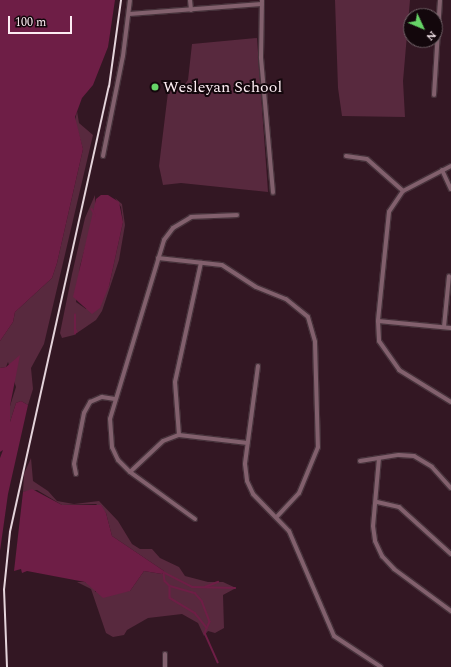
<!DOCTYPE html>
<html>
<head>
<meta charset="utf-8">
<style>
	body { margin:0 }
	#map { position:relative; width:451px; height:667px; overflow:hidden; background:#331723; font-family:Spectral,serif }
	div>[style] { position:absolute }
	.green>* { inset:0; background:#58293e }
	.water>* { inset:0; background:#6e1e46 }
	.stream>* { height:1.5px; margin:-0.75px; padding:0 0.75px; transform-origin:0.75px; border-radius:0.75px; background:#6e1e46 }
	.roads { filter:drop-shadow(1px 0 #47323b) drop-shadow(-1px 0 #47323b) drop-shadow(0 1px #47323b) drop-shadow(0 -1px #47323b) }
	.street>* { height:4px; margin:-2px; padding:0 2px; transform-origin:2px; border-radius:2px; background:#82606d }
	.rail>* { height:1.5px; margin:-0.75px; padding:0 0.75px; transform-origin:0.75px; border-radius:0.75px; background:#e5d4db }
	.dots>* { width:11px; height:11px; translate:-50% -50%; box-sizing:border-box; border:2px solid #13070c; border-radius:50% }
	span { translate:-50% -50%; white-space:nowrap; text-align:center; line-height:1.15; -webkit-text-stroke:4px #13070c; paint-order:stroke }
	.poi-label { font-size:16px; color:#fdedf3 }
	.left { translate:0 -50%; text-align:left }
	.north { position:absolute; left:403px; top:8px; width:40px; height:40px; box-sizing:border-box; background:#13070c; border:1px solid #716368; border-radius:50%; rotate:134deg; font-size:11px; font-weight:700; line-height:16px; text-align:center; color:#fdedf3 }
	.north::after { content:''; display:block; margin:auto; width:14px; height:18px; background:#66d467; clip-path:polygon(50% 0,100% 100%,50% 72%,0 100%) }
	.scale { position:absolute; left:8px; top:16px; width:64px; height:18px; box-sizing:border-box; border:2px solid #fdedf3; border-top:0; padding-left:5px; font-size:12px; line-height:14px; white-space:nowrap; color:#fdedf3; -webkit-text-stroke:3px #13070c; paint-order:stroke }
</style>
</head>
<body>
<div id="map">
	<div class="green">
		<i style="clip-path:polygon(335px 0,410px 0,403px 81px,405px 117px,342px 116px,338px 88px)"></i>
		<i style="clip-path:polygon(257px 38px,268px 192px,181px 183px,163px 185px,159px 166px,169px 84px,185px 84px,188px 80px,192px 44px)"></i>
		<i style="clip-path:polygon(77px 111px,79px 123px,93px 135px,44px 344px,31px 368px,33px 389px,28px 405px,21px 401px,16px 403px,10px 422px,10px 406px,16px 387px,8px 362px,6px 367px,0 368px,0 341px,13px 322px,15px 312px,52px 278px,57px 263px,83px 149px,75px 121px)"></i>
		<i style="clip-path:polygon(95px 195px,95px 212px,80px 266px,76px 302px,86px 309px,109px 286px,123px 222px,121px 207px,115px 198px,122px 204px,125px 225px,119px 260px,102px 311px,96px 320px,74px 335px,62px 338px,60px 333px,72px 274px,85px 218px)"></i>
		<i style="clip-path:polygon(31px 458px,33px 481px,48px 491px,57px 501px,74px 504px,99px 501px,118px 521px,132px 544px,140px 549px,152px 549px,160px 558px,179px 567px,185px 576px,208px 582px,223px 582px,236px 588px,223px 595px,224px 628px,215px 633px,208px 631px,204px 636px,198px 623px,182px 614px,148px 618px,127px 630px,124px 635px,113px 637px,106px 633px,91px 589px,77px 582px,85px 582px,96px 588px,95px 592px,130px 591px,144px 571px,162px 574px,164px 571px,112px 536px,106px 513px,96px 504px,62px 505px,37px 490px,23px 492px,24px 474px)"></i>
	</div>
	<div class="water">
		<i style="clip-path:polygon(0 0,115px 0,108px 47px,93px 85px,82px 98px,75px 117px,83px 149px,57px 263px,52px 278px,15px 312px,13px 322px,0 341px)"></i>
		<i style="clip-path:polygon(101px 195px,108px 195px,119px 202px,123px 222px,109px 286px,100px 308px,92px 314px,73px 297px,96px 199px)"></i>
		<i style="clip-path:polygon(20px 355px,10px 406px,10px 422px,16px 403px,21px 401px,28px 405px,8px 494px,0 551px,0 458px,3px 450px,0 452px,0 368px,6px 367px)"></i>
		<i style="clip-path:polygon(32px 489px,62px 505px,101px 505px,106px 513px,112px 536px,164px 571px,162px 574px,144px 571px,130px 591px,103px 598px,85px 582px,27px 571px,22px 573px,21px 569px,14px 571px,23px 492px)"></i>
	</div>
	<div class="stream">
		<i style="left:92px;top:209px;width:7px;rotate:63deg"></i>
		<i style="left:75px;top:328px;width:4px;rotate:63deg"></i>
		<i style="left:75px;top:334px;width:19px;rotate:-90deg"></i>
		<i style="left:163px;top:572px;width:33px;rotate:27deg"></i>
		<i style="left:192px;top:587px;width:43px;rotate:1.3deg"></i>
		<i style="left:164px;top:573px;width:8px;rotate:83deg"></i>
		<i style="left:165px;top:581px;width:7px;rotate:45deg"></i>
		<i style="left:170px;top:586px;width:26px;rotate:16deg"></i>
		<i style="left:195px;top:593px;width:11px;rotate:49deg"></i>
		<i style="left:202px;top:601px;width:22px;rotate:69deg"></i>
		<i style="left:210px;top:622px;width:12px;rotate:114deg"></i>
		<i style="left:205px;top:633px;width:32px;rotate:66deg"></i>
		<i style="left:170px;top:587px;width:11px;rotate:90deg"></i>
		<i style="left:170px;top:598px;width:29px;rotate:31deg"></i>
		<i style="left:195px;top:613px;width:19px;rotate:51deg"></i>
		<i style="left:205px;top:587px;width:14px;rotate:-21deg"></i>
	</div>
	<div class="roads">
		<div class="street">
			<i style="left:190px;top:0;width:10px;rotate:84deg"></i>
			<i style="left:262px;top:0;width:58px;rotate:91deg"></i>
			<i style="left:261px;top:58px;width:135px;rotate:84.9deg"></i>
			<i style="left:129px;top:14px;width:133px;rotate:-4.3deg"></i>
			<i style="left:434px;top:95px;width:95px;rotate:-86.4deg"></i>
			<i style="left:103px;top:156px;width:102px;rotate:-78.7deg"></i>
			<i style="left:123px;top:56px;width:56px;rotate:-82.9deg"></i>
			<i style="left:346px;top:156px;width:21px;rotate:8deg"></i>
			<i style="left:367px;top:159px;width:48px;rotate:41.6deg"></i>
			<i style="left:451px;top:166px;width:54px;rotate:152.5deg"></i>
			<i style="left:403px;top:191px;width:25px;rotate:124deg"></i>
			<i style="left:389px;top:212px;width:110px;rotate:95.8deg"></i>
			<i style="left:378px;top:321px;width:20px;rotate:87deg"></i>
			<i style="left:379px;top:341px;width:35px;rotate:55deg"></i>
			<i style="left:399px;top:370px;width:61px;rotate:31.6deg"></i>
			<i style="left:442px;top:170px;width:21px;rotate:65deg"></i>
			<i style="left:158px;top:258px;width:64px;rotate:6.2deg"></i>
			<i style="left:222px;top:265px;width:40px;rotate:32.9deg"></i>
			<i style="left:256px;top:287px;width:32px;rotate:22deg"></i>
			<i style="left:286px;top:299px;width:28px;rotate:39deg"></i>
			<i style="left:308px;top:317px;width:26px;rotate:74deg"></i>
			<i style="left:315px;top:342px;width:105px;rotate:88.4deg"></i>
			<i style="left:318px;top:447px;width:50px;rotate:112.4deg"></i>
			<i style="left:299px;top:493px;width:33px;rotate:133deg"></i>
			<i style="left:378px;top:321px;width:73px;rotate:5.5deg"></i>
			<i style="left:444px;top:327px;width:51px;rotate:-84.4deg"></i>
			<i style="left:258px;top:366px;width:99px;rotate:97.6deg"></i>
			<i style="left:245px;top:464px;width:17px;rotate:83deg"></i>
			<i style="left:247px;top:481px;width:14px;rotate:65deg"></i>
			<i style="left:253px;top:494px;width:52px;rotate:45.8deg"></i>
			<i style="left:289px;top:531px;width:114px;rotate:66.8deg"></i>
			<i style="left:334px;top:636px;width:56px;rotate:33.4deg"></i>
			<i style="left:179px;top:435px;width:53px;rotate:-94.3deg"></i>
			<i style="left:175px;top:382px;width:122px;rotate:-77.7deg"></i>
			<i style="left:379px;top:458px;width:68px;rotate:95deg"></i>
			<i style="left:373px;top:526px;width:15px;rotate:82deg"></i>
			<i style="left:375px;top:541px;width:17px;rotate:65deg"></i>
			<i style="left:382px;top:556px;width:18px;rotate:47deg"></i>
			<i style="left:394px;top:569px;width:71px;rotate:36.4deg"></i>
			<i style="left:360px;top:461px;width:39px;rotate:-9deg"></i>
			<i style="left:399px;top:455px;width:15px;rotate:4deg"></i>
			<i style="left:414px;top:456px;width:21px;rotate:31deg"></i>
			<i style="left:432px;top:467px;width:28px;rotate:48deg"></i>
			<i style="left:130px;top:472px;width:45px;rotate:-43.2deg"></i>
			<i style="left:163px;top:441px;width:17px;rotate:-21deg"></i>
			<i style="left:179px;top:435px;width:69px;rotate:6.6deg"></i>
			<i style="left:76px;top:474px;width:10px;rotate:-101deg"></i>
			<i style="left:74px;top:464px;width:52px;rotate:-78.9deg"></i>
			<i style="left:84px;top:413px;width:13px;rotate:-61deg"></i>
			<i style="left:90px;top:402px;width:13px;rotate:-23deg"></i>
			<i style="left:102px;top:397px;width:13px;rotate:9deg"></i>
			<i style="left:377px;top:502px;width:23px;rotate:13deg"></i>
			<i style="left:399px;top:507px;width:70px;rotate:42.1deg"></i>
			<i style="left:195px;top:519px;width:80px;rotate:-144.1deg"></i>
			<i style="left:130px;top:472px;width:17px;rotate:-135deg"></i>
			<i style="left:118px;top:460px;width:14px;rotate:-115deg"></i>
			<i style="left:112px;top:447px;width:28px;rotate:-94deg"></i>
			<i style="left:110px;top:419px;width:187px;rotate:-73.2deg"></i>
			<i style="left:164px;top:240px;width:15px;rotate:-53deg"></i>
			<i style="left:173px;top:228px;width:21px;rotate:-31deg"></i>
			<i style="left:191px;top:217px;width:46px;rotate:-2.5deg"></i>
			<i style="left:165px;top:654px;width:13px;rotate:90deg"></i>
		</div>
	</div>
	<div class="rail">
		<i style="left:7px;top:667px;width:77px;rotate:-92.2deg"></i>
		<i style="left:4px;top:590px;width:58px;rotate:-84.1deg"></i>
		<i style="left:10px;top:532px;width:456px;rotate:-77.5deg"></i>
		<i style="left:109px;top:87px;width:88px;rotate:-82.1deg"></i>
	</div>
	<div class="dots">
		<i style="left:155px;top:87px;background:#66d467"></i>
	</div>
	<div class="poi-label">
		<span class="left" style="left:163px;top:87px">Wesleyan School</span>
	</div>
	<div class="north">N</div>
	<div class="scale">100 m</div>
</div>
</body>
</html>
